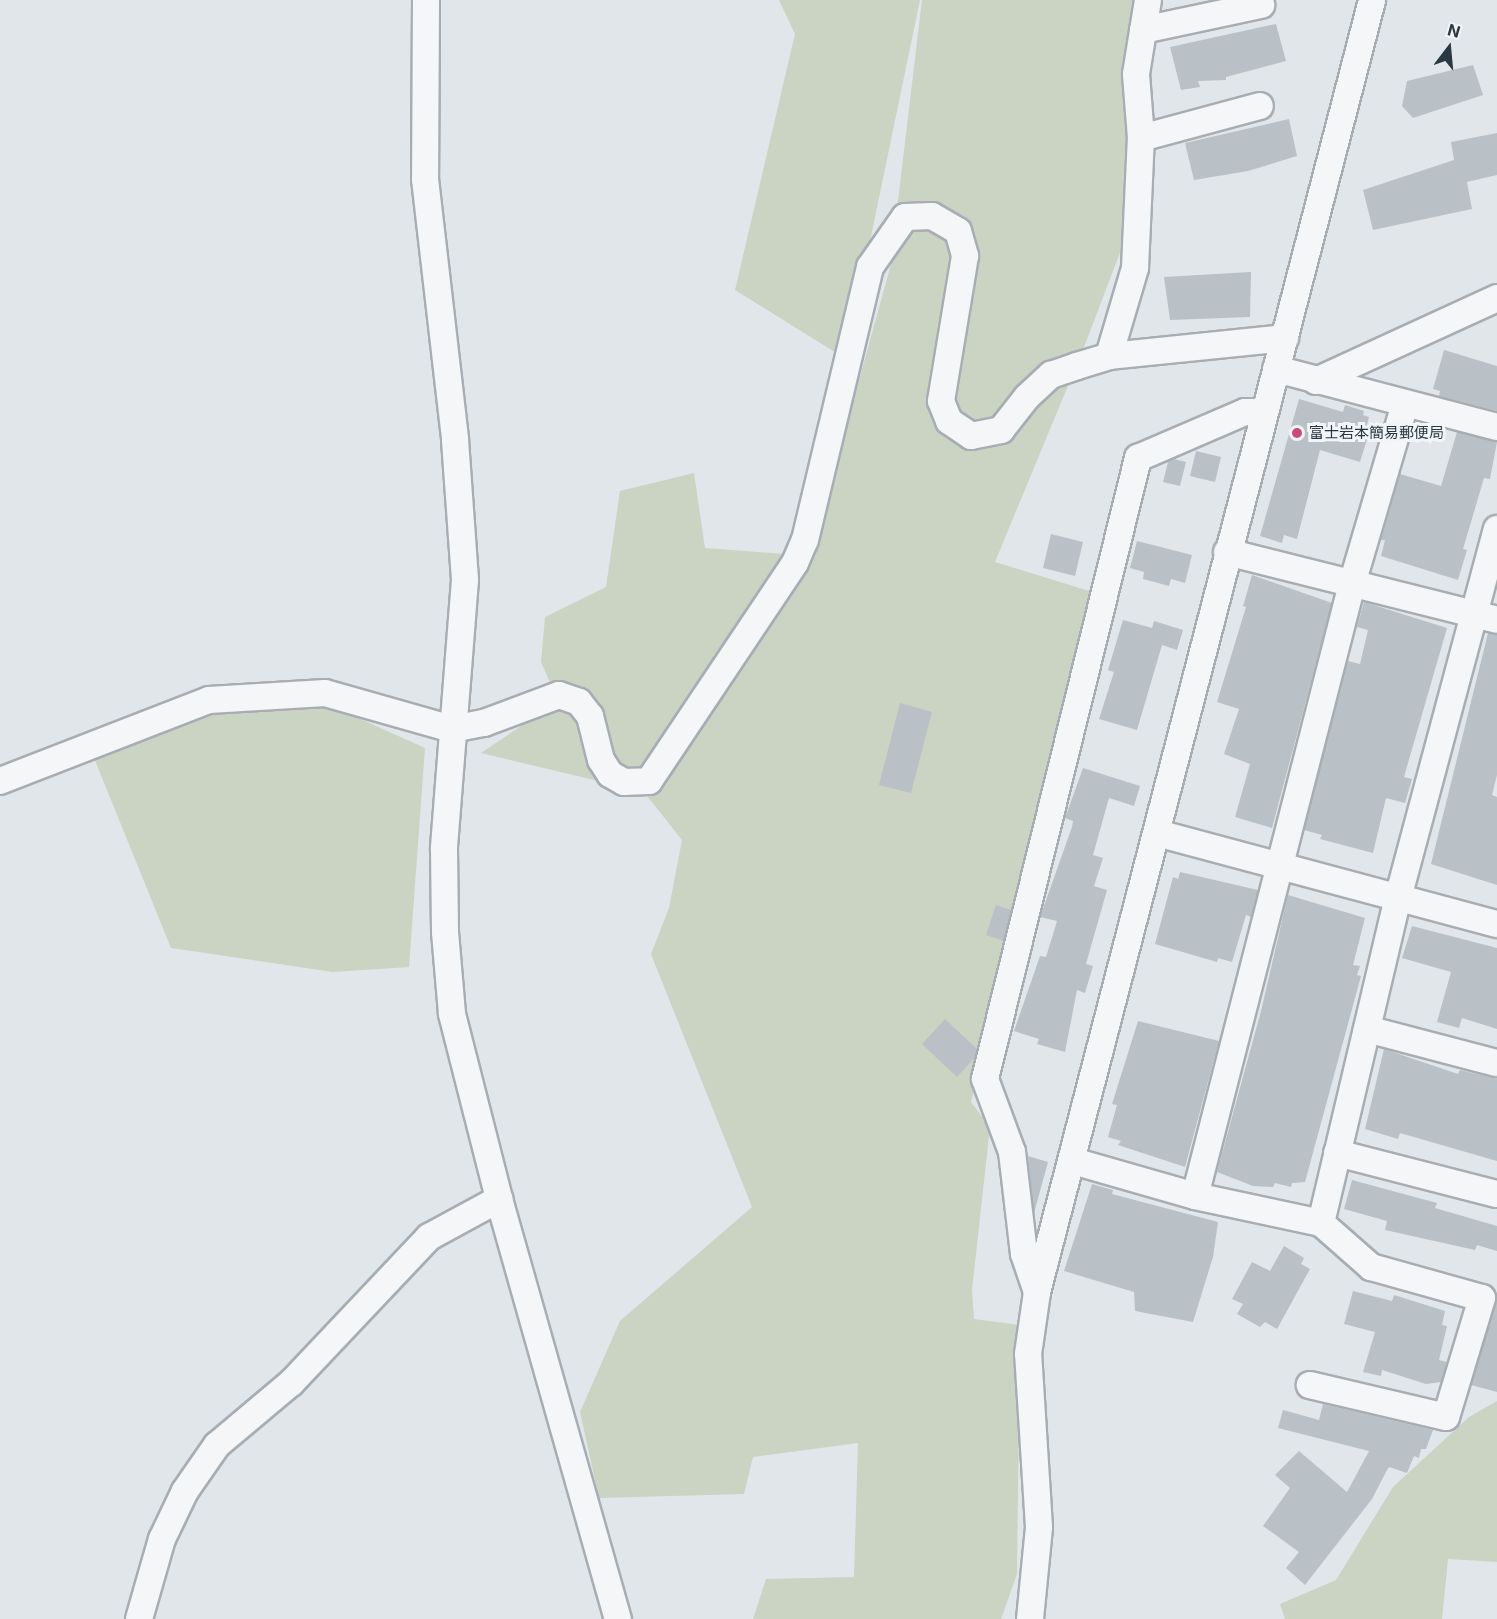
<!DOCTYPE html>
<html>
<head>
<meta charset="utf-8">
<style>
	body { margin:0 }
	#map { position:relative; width:1497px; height:1619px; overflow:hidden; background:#e1e6ea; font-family:Inter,"Noto Sans JP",sans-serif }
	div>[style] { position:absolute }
	.green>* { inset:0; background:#cbd3c3 }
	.building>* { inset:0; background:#b9c1c6 }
	.roads { filter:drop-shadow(2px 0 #a6aeb4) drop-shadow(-2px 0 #a6aeb4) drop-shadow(0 2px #a6aeb4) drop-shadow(0 -2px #a6aeb4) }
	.minor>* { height:26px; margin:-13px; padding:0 13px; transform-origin:13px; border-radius:13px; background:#f4f6f8 }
	.dots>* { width:16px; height:16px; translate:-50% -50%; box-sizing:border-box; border:3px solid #f1f5f7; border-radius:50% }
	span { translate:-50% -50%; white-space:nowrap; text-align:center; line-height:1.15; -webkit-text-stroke:6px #f1f5f7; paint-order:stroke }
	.poi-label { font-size:15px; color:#2a3841 }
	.left { translate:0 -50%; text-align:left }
	.north { position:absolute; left:1419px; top:18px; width:60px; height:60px; -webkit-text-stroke:4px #f1f5f7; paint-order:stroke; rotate:16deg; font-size:16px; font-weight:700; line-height:24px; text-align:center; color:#2a3841 }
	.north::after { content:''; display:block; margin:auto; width:21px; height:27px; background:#2a3841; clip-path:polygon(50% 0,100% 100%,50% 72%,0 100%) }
</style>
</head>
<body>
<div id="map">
	<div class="green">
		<i style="clip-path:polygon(779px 0,920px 0,863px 275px,838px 354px,735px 290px,795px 34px)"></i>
		<i style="clip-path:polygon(922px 0,1149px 0,1155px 161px,1084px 347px,995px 562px,1099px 594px,971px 1102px,990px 1127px,972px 1290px,974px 1319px,1020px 1325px,1017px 1574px,1001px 1619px,753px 1619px,766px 1579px,854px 1577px,858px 1443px,753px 1457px,744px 1494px,599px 1498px,580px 1412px,620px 1321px,752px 1207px,651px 954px,669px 908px,682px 840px,644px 792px,481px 753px,558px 701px,541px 662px,545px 617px,606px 587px,620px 491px,694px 473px,705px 548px,785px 554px,809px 561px,890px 268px)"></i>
		<i style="clip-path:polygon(327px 704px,425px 748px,409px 967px,333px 972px,171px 948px,92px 753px,211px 711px)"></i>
		<i style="clip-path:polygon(1497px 1401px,1497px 1562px,1448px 1559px,1442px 1619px,1285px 1619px,1280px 1604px,1336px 1580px,1393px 1487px,1469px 1417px)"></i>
	</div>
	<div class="building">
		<i style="clip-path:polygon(1276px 24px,1286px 61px,1226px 77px,1226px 80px,1198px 81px,1200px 87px,1181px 90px,1170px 47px)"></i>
		<i style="clip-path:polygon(1473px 65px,1483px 95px,1413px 118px,1402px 106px,1407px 81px)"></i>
		<i style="clip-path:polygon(1289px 119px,1297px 156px,1248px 171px,1194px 180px,1185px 143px)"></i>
		<i style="clip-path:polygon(1497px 133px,1497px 175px,1467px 182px,1472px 209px,1373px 230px,1363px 190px,1454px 160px,1451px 142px)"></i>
		<i style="clip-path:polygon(1251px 272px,1250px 317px,1170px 320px,1164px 277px)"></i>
		<i style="clip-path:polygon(1444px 350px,1497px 366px,1497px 411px,1439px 396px,1440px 391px,1433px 389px)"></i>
		<i style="clip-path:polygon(1299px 399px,1343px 412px,1345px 405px,1364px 411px,1363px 415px,1369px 417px,1365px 432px,1369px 433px,1360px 462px,1320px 450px,1297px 539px,1284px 535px,1282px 543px,1260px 536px)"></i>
		<i style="clip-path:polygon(1457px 432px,1497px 442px,1490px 479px,1484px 478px,1463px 549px,1467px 550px,1458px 580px,1381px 556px,1385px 540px,1381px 540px,1400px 474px,1441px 486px)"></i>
		<i style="clip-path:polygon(1196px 451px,1221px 457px,1215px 482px,1190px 476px)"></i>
		<i style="clip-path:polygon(1174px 459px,1186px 462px,1180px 486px,1163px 482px,1168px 462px)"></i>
		<i style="clip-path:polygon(1051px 534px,1083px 542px,1075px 576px,1043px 568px)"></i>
		<i style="clip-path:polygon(1137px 541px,1192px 555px,1185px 583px,1171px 579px,1169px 586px,1143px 579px,1144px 572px,1130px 568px)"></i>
		<i style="clip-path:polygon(1252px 575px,1332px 603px,1272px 828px,1235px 817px,1250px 764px,1224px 754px,1239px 709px,1217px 702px,1246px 607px,1243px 606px)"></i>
		<i style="clip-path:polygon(1364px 602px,1447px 628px,1404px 777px,1412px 779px,1405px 803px,1386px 798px,1373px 853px,1320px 839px,1322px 835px,1304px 830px,1348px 661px,1360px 664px,1368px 630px,1357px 627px)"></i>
		<i style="clip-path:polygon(1123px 620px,1152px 628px,1154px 621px,1183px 630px,1177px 650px,1162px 645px,1137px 730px,1099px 719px,1114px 672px,1108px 670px)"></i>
		<i style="clip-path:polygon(1488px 633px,1497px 635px,1497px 775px,1492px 795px,1497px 797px,1497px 885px,1431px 864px)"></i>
		<i style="clip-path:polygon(900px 703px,932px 712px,911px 793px,879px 785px)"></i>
		<i style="clip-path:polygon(1083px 768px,1140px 786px,1134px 806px,1109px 798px,1093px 855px,1103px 858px,1094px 886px,1107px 890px,1086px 964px,1093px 966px,1085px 993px,1077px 990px,1065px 1052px,1037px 1044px,1039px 1039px,1014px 1031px,1040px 956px,1046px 957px,1057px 921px,1040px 917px,1072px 827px,1073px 821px,1065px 818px)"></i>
		<i style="clip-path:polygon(1180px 872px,1258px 890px,1251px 917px,1246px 915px,1232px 962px,1218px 958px,1217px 962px,1155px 944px,1173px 877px,1178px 879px)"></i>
		<i style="clip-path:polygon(1288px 895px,1365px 918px,1353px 965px,1360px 966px,1357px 975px,1361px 976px,1305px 1182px,1292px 1183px,1291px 1187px,1275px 1183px,1273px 1187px,1253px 1186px,1217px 1172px,1261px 1011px)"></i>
		<i style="clip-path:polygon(996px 905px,1011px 910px,1004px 941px,986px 935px)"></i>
		<i style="clip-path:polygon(1412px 926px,1497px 948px,1497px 1029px,1462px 1018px,1459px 1028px,1437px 1022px,1451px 972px,1402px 958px)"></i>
		<i style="clip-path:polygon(945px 1019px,977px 1049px,975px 1057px,957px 1077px,922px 1044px)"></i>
		<i style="clip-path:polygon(1138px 1021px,1219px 1041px,1185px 1167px,1118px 1145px,1121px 1141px,1108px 1137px,1117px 1105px,1112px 1104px)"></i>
		<i style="clip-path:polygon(1384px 1049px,1458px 1074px,1460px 1070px,1497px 1079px,1497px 1161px,1400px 1133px,1398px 1139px,1365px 1129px)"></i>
		<i style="clip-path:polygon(1028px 1156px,1048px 1162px,1034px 1213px)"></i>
		<i style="clip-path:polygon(1352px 1180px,1437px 1203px,1435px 1208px,1497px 1226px,1497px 1251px,1477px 1245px,1475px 1250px,1385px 1230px,1387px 1221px,1344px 1209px)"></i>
		<i style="clip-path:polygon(1092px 1184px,1113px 1190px,1112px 1194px,1218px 1222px,1213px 1257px,1193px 1322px,1135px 1311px,1134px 1292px,1064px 1271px)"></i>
		<i style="clip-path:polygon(1284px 1246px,1304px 1258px,1301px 1264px,1310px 1269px,1277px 1329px,1265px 1322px,1260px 1327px,1237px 1314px,1243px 1304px,1232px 1299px,1252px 1262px,1270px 1271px)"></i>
		<i style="clip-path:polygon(1353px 1291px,1392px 1301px,1394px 1295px,1445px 1311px,1442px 1325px,1447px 1326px,1439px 1360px,1447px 1362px,1441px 1382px,1426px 1384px,1382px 1370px,1381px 1376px,1363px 1372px,1375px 1332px,1344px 1324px)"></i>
		<i style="clip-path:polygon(1496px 1303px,1497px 1303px,1497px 1392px,1471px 1385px)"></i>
		<i style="clip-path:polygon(1323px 1404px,1433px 1430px,1426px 1449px,1421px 1449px,1419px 1458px,1414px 1456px,1407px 1473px,1389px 1467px,1387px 1470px,1372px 1499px,1305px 1585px,1286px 1568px,1299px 1552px,1263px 1526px,1290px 1488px,1275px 1475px,1299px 1451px,1347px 1492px,1369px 1451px,1278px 1428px,1283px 1410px,1319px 1420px)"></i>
	</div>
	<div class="roads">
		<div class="minor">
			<i style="left:426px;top:0;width:179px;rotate:90.3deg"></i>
			<i style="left:425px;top:179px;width:263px;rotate:83.4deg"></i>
			<i style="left:455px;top:440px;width:140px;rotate:85.9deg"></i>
			<i style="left:465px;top:580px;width:270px;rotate:94.5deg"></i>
			<i style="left:444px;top:849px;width:83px;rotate:89.3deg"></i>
			<i style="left:445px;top:932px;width:82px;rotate:85.1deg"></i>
			<i style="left:452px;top:1014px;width:191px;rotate:75.7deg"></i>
			<i style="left:499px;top:1199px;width:437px;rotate:74.2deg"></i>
			<i style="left:1143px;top:30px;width:121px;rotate:-12deg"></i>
			<i style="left:1141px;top:138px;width:123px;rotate:-15.1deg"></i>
			<i style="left:1109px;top:356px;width:92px;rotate:-73.5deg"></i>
			<i style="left:1135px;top:268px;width:130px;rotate:-87.4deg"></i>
			<i style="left:1141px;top:138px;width:64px;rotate:-94.5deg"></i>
			<i style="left:1136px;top:74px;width:75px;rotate:-80.8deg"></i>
			<i style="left:1276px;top:369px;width:228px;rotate:14.7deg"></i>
			<i style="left:1316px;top:381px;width:199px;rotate:-24.6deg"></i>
			<i style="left:1227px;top:552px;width:278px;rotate:14.1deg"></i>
			<i style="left:0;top:781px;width:224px;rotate:-21.2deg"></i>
			<i style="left:209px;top:700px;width:116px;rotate:-3.5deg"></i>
			<i style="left:325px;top:693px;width:132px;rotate:15.8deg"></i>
			<i style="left:452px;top:729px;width:33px;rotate:-11deg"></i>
			<i style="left:484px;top:723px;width:80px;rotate:-20.5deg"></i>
			<i style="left:559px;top:695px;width:21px;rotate:19deg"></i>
			<i style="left:579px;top:702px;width:18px;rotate:52deg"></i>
			<i style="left:590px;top:716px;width:45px;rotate:76deg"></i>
			<i style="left:601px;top:760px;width:17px;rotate:57deg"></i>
			<i style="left:610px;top:774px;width:16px;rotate:30deg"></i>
			<i style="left:624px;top:782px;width:25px;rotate:-2deg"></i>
			<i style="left:649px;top:781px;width:262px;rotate:-56.2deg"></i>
			<i style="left:795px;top:563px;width:25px;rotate:-67deg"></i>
			<i style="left:805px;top:540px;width:281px;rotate:-76.6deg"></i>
			<i style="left:870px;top:267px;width:61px;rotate:-55deg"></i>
			<i style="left:905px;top:217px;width:27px;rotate:-2deg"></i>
			<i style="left:932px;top:216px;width:30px;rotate:30deg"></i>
			<i style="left:958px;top:231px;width:26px;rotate:74deg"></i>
			<i style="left:965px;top:256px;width:147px;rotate:99.4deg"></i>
			<i style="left:941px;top:401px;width:22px;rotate:68deg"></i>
			<i style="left:949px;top:421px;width:27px;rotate:34deg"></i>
			<i style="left:971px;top:436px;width:31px;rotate:-11deg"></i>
			<i style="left:1001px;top:430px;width:42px;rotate:-51.8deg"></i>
			<i style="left:1027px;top:397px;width:33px;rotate:-43deg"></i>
			<i style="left:1051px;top:375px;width:28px;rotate:-19deg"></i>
			<i style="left:1077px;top:366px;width:34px;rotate:-17deg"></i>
			<i style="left:1109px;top:356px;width:177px;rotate:-5.8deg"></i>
			<i style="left:1157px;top:833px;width:352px;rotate:15deg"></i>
			<i style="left:1367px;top:1029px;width:134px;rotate:14.7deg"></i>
			<i style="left:1337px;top:1153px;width:165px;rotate:14.4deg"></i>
			<i style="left:1073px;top:1161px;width:127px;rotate:16deg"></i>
			<i style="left:1195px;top:1196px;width:129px;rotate:12.1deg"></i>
			<i style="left:1321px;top:1223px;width:67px;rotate:41.3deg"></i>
			<i style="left:1371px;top:1267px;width:115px;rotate:15.6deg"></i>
			<i style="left:1482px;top:1298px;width:124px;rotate:106.8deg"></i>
			<i style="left:1446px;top:1417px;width:140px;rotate:-166.8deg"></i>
			<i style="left:1195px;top:1196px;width:632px;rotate:-75.61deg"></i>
			<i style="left:1352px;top:584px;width:188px;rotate:-73.6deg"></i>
			<i style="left:1321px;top:1223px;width:334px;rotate:-76.7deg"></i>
			<i style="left:1398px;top:898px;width:382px;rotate:-75deg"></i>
			<i style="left:1037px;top:1292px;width:40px;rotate:-108.9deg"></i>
			<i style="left:1024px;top:1254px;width:103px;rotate:-96.7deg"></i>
			<i style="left:1012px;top:1152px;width:78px;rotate:-110.3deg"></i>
			<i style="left:985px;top:1079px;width:640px;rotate:-76.16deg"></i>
			<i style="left:1138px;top:458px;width:116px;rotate:-23.3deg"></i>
			<i style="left:1245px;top:412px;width:19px"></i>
			<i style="left:139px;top:1619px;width:83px;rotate:-74deg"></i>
			<i style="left:162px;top:1539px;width:53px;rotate:-64.4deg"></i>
			<i style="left:185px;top:1491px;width:56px;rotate:-55.2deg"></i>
			<i style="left:217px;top:1445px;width:97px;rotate:-40deg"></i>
			<i style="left:291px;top:1383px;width:201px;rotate:-46.6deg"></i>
			<i style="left:429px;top:1237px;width:80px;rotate:-28.5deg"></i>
			<i style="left:1030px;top:1619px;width:92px;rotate:-84.4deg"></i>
			<i style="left:1039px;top:1527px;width:173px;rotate:-93.6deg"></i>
			<i style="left:1028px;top:1354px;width:63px;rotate:-81.7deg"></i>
			<i style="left:1037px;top:1292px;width:1335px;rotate:-75.46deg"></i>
		</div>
	</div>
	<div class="dots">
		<i style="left:1297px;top:433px;background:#cb497b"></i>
	</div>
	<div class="poi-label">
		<span class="left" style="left:1309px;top:433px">富士岩本簡易郵便局</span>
	</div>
	<div class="north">N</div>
</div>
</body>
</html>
